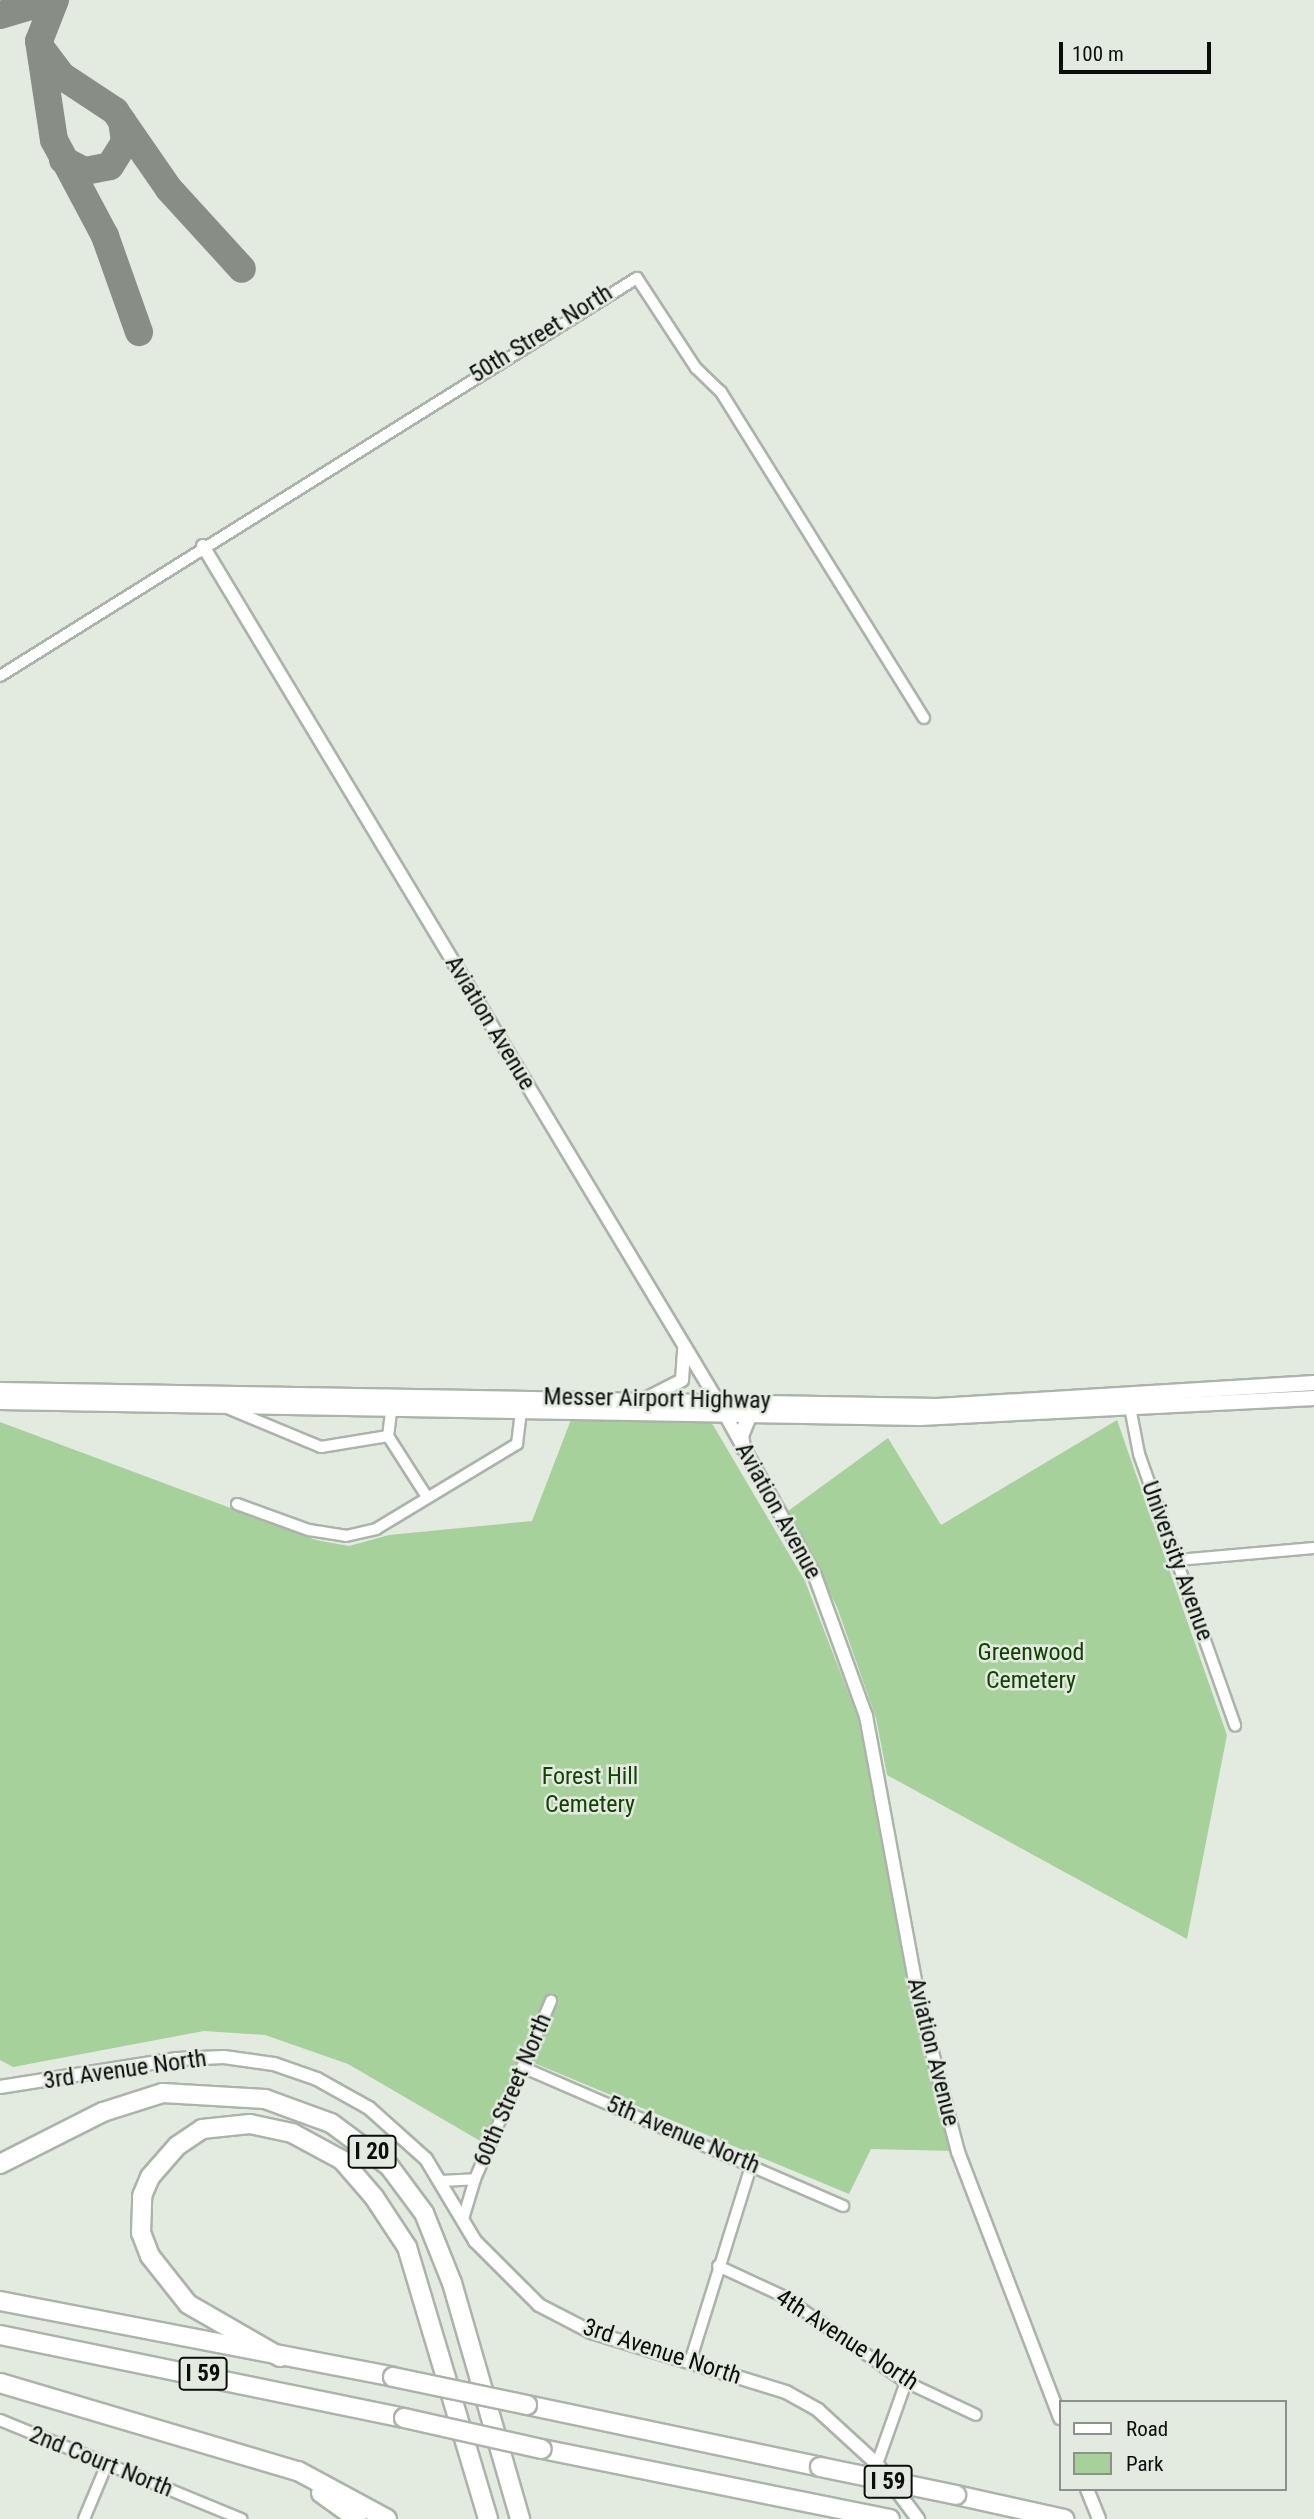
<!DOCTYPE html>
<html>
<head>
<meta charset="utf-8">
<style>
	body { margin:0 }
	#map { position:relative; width:1314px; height:2519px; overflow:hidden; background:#e3ebe1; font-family:"Roboto Condensed",sans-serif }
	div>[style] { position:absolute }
	.green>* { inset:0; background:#a6d19a }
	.taxiway>* { height:28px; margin:-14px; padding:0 14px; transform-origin:14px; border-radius:14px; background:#888d86 }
	.roads { filter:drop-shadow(2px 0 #acb3aa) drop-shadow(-2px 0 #acb3aa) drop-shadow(0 2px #acb3aa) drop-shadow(0 -2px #acb3aa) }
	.minor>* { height:10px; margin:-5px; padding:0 5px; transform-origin:5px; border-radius:5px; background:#fff }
	.tertiary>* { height:12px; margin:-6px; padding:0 6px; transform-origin:6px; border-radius:6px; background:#fff }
	.secondary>* { height:14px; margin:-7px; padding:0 7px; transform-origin:7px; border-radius:7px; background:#fff }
	.motorway>* { height:18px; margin:-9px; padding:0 9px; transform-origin:9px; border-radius:9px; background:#fff }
	.bridges { filter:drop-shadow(2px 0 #acb3aa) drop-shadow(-2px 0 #acb3aa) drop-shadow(0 2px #acb3aa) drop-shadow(0 -2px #acb3aa) }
	.motorway-bridge>* { height:18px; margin:-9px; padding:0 9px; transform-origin:9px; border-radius:9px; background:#fff }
	span { translate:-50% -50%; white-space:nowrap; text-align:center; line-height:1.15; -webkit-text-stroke:5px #e3ebe1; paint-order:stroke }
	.shield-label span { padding:2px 5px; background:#e3ebe1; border:2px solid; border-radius:5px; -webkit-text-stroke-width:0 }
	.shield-label { font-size:23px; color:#0a0d0a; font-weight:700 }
	.street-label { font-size:24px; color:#0a0d0a }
	.park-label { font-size:24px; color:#114300 }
	.legend { position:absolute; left:1059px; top:2400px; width:228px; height:91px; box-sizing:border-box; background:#e3ebe1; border:2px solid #8c928b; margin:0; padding:9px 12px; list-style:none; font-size:21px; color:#0a0d0a }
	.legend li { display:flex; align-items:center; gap:14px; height:35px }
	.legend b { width:35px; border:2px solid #8c928b }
	.scale { position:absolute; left:1059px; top:42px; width:152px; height:32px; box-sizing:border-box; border:4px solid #0a0d0a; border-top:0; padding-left:9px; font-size:21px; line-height:24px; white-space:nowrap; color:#0a0d0a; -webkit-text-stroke:5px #e3ebe1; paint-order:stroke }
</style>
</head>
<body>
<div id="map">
	<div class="green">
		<i style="clip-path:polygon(699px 1416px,713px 1425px,805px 1581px,858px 1718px,915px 2009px,952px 2151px,871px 2149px,849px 2194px,522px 2058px,482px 2142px,348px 2064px,265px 2035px,204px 2031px,13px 2067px,0 2060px,0 1422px,316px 1540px,349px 1546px,389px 1535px,532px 1521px,572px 1417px)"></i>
		<i style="clip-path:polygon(1117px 1420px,1227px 1735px,1187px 1939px,887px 1775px,876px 1718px,837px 1607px,788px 1511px,888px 1438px,941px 1525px)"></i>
	</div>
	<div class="taxiway">
		<i style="left:55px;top:0;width:44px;rotate:111.3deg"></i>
		<i style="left:39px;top:41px;width:100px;rotate:81.4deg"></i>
		<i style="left:54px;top:140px;width:109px;rotate:62deg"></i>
		<i style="left:105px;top:236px;width:102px;rotate:70.5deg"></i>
		<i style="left:0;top:15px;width:53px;rotate:-16.4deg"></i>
		<i style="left:43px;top:51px;width:31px;rotate:53deg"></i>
		<i style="left:62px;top:76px;width:64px;rotate:33.4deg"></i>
		<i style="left:115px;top:111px;width:95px;rotate:55.3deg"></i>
		<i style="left:169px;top:189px;width:108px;rotate:47.6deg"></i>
		<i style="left:63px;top:160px;width:25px;rotate:27deg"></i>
		<i style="left:85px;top:171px;width:25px;rotate:-11deg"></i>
		<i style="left:110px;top:166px;width:28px;rotate:-58deg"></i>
		<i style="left:125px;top:142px;width:21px;rotate:-98deg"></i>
	</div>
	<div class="roads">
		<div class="minor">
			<i style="left:0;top:676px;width:751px;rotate:-32deg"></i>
			<i style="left:637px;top:278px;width:108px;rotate:56.8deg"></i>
			<i style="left:696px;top:368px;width:35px;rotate:44deg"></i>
			<i style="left:721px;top:392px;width:384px;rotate:58.1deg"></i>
			<i style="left:1129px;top:1402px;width:53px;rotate:79.1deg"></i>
			<i style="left:1139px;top:1454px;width:288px;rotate:70.5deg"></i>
			<i style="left:392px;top:1404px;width:32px;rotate:97deg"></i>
			<i style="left:388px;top:1436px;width:72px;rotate:57.4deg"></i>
			<i style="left:227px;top:1408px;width:102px;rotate:22.5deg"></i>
			<i style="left:321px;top:1447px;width:68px;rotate:-9.3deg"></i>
			<i style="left:237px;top:1504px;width:77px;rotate:19.9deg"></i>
			<i style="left:309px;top:1530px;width:37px;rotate:9deg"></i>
			<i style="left:346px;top:1536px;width:31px;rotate:-13deg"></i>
			<i style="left:376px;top:1529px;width:165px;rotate:-31.1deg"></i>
			<i style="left:517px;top:1444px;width:34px;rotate:-83deg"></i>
			<i style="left:1177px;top:1560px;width:138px;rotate:-5deg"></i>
			<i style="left:522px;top:2067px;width:350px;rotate:23.4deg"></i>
			<i style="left:441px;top:2181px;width:34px;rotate:-3deg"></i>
			<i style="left:475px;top:2179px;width:194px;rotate:-66.9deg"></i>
			<i style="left:463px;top:2219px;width:42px;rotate:-73.3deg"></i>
			<i style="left:718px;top:2266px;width:72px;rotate:24.8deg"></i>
			<i style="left:783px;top:2296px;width:150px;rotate:35deg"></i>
			<i style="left:906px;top:2382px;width:77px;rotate:25.2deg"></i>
			<i style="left:690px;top:2362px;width:208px;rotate:-72.7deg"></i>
			<i style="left:0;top:2420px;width:261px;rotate:22.3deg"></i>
			<i style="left:877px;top:2464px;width:87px;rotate:-70.5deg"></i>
			<i style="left:84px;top:2519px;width:60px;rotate:-67.3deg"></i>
		</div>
		<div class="tertiary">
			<i style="left:203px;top:546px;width:997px;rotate:58.96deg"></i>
			<i style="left:717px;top:1400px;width:201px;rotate:60.9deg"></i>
			<i style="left:815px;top:1576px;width:149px;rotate:70deg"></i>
			<i style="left:866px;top:1716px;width:295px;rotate:79.5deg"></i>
			<i style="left:920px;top:2006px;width:151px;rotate:75.4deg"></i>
			<i style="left:958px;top:2152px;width:285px;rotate:69deg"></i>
			<i style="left:647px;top:1398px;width:39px;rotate:-27deg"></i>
			<i style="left:682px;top:1380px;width:31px;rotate:-86deg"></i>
			<i style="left:0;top:2087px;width:179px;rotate:-9deg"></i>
			<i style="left:177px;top:2059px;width:47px;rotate:-2.4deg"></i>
			<i style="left:224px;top:2057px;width:50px;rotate:8deg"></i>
			<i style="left:274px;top:2064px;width:46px;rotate:19.2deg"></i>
			<i style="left:317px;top:2079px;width:60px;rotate:29.1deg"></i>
			<i style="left:369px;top:2108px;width:76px;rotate:41.8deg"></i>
			<i style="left:426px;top:2159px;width:96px;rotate:59.1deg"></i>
			<i style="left:475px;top:2241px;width:91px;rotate:45deg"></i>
			<i style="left:539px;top:2305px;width:59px;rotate:27.4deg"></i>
			<i style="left:591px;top:2332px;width:204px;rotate:17.1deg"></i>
			<i style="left:786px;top:2392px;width:37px;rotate:29deg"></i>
			<i style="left:818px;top:2410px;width:80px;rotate:42.5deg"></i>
			<i style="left:877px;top:2464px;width:69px;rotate:53.3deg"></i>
			<i style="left:1087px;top:2489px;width:32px;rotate:68deg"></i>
		</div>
		<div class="secondary">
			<i style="left:0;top:1390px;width:937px;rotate:0.98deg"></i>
			<i style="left:937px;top:1406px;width:378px;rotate:-3.5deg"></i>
			<i style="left:0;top:1402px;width:920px;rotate:1deg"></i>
			<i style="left:920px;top:1418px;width:395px;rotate:-2.9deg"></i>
			<i style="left:743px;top:1447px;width:11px;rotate:-100deg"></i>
			<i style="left:741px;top:1436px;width:24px;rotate:-68deg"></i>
		</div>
		<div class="motorway">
			<i style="left:0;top:2164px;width:115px;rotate:-26.8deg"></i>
			<i style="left:103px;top:2112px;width:63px;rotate:-17.6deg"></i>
			<i style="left:163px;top:2093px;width:102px;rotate:3.4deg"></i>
			<i style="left:265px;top:2099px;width:70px;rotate:20deg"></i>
			<i style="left:331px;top:2123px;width:72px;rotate:36.6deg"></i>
			<i style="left:389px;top:2166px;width:59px;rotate:53.3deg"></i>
			<i style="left:424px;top:2213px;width:75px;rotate:68.2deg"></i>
			<i style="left:452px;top:2283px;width:246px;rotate:73.9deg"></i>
			<i style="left:0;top:2301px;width:400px;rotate:10.9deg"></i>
			<i style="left:0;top:2335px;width:412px;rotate:11.6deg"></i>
			<i style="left:280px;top:2357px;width:106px;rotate:-150.1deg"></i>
			<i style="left:188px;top:2304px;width:61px;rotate:-128.4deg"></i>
			<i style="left:150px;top:2256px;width:25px;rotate:-111deg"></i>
			<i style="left:141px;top:2233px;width:37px;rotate:-88deg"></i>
			<i style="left:142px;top:2196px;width:21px;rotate:-67deg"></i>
			<i style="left:150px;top:2177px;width:41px;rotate:-48.9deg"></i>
			<i style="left:177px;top:2146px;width:30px;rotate:-34deg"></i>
			<i style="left:202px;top:2129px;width:48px;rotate:-5.9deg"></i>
			<i style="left:250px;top:2124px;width:43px;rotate:12.1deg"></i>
			<i style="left:292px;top:2133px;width:57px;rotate:28.4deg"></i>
			<i style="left:342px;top:2160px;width:49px;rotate:49.1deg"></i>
			<i style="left:374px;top:2197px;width:60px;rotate:56.6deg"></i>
			<i style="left:407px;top:2247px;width:284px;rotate:73.4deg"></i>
			<i style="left:0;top:2383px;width:311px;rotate:16.5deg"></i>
			<i style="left:298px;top:2471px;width:101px;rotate:28.3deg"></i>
			<i style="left:527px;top:2405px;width:299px;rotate:11.9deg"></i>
			<i style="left:542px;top:2449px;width:355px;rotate:11.4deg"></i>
			<i style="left:321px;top:2493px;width:44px;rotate:35.8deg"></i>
			<i style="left:956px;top:2495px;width:111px;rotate:12.5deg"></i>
		</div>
	</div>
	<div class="bridges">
		<div class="motorway-bridge">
			<i style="left:393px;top:2377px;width:137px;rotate:11.8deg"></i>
			<i style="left:404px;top:2418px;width:141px;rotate:12.7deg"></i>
			<i style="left:820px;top:2467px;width:139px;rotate:11.6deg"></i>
		</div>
	</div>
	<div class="shield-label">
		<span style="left:372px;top:2152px">I 20</span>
		<span style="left:203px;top:2374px">I 59</span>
		<span style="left:888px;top:2482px">I 59</span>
	</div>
	<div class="street-label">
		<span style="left:541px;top:334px;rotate:-32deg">50th Street North</span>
		<span style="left:490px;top:1023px;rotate:59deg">Aviation Avenue</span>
		<span style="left:657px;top:1399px;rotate:1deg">Messer Airport Highway</span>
		<span style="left:778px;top:1511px;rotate:61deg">Aviation Avenue</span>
		<span style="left:1177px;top:1561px;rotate:70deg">University Avenue</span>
		<span style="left:933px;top:2052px;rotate:76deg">Aviation Avenue</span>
		<span style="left:125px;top:2070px;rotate:-8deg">3rd Avenue North</span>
		<span style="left:513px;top:2090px;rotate:-67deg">60th Street North</span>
		<span style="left:683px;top:2135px;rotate:23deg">5th Avenue North</span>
		<span style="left:847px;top:2340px;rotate:33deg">4th Avenue North</span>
		<span style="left:662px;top:2352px;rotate:18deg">3rd Avenue North</span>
		<span style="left:101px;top:2462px;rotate:22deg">2nd Court North</span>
	</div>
	<div class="park-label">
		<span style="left:1031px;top:1667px">Greenwood<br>Cemetery</span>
		<span style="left:590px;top:1791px">Forest Hill<br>Cemetery</span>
	</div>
	<ul class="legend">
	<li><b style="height:9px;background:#fff"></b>Road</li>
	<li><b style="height:19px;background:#a6d19a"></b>Park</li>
	</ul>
	<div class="scale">100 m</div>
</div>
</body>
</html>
